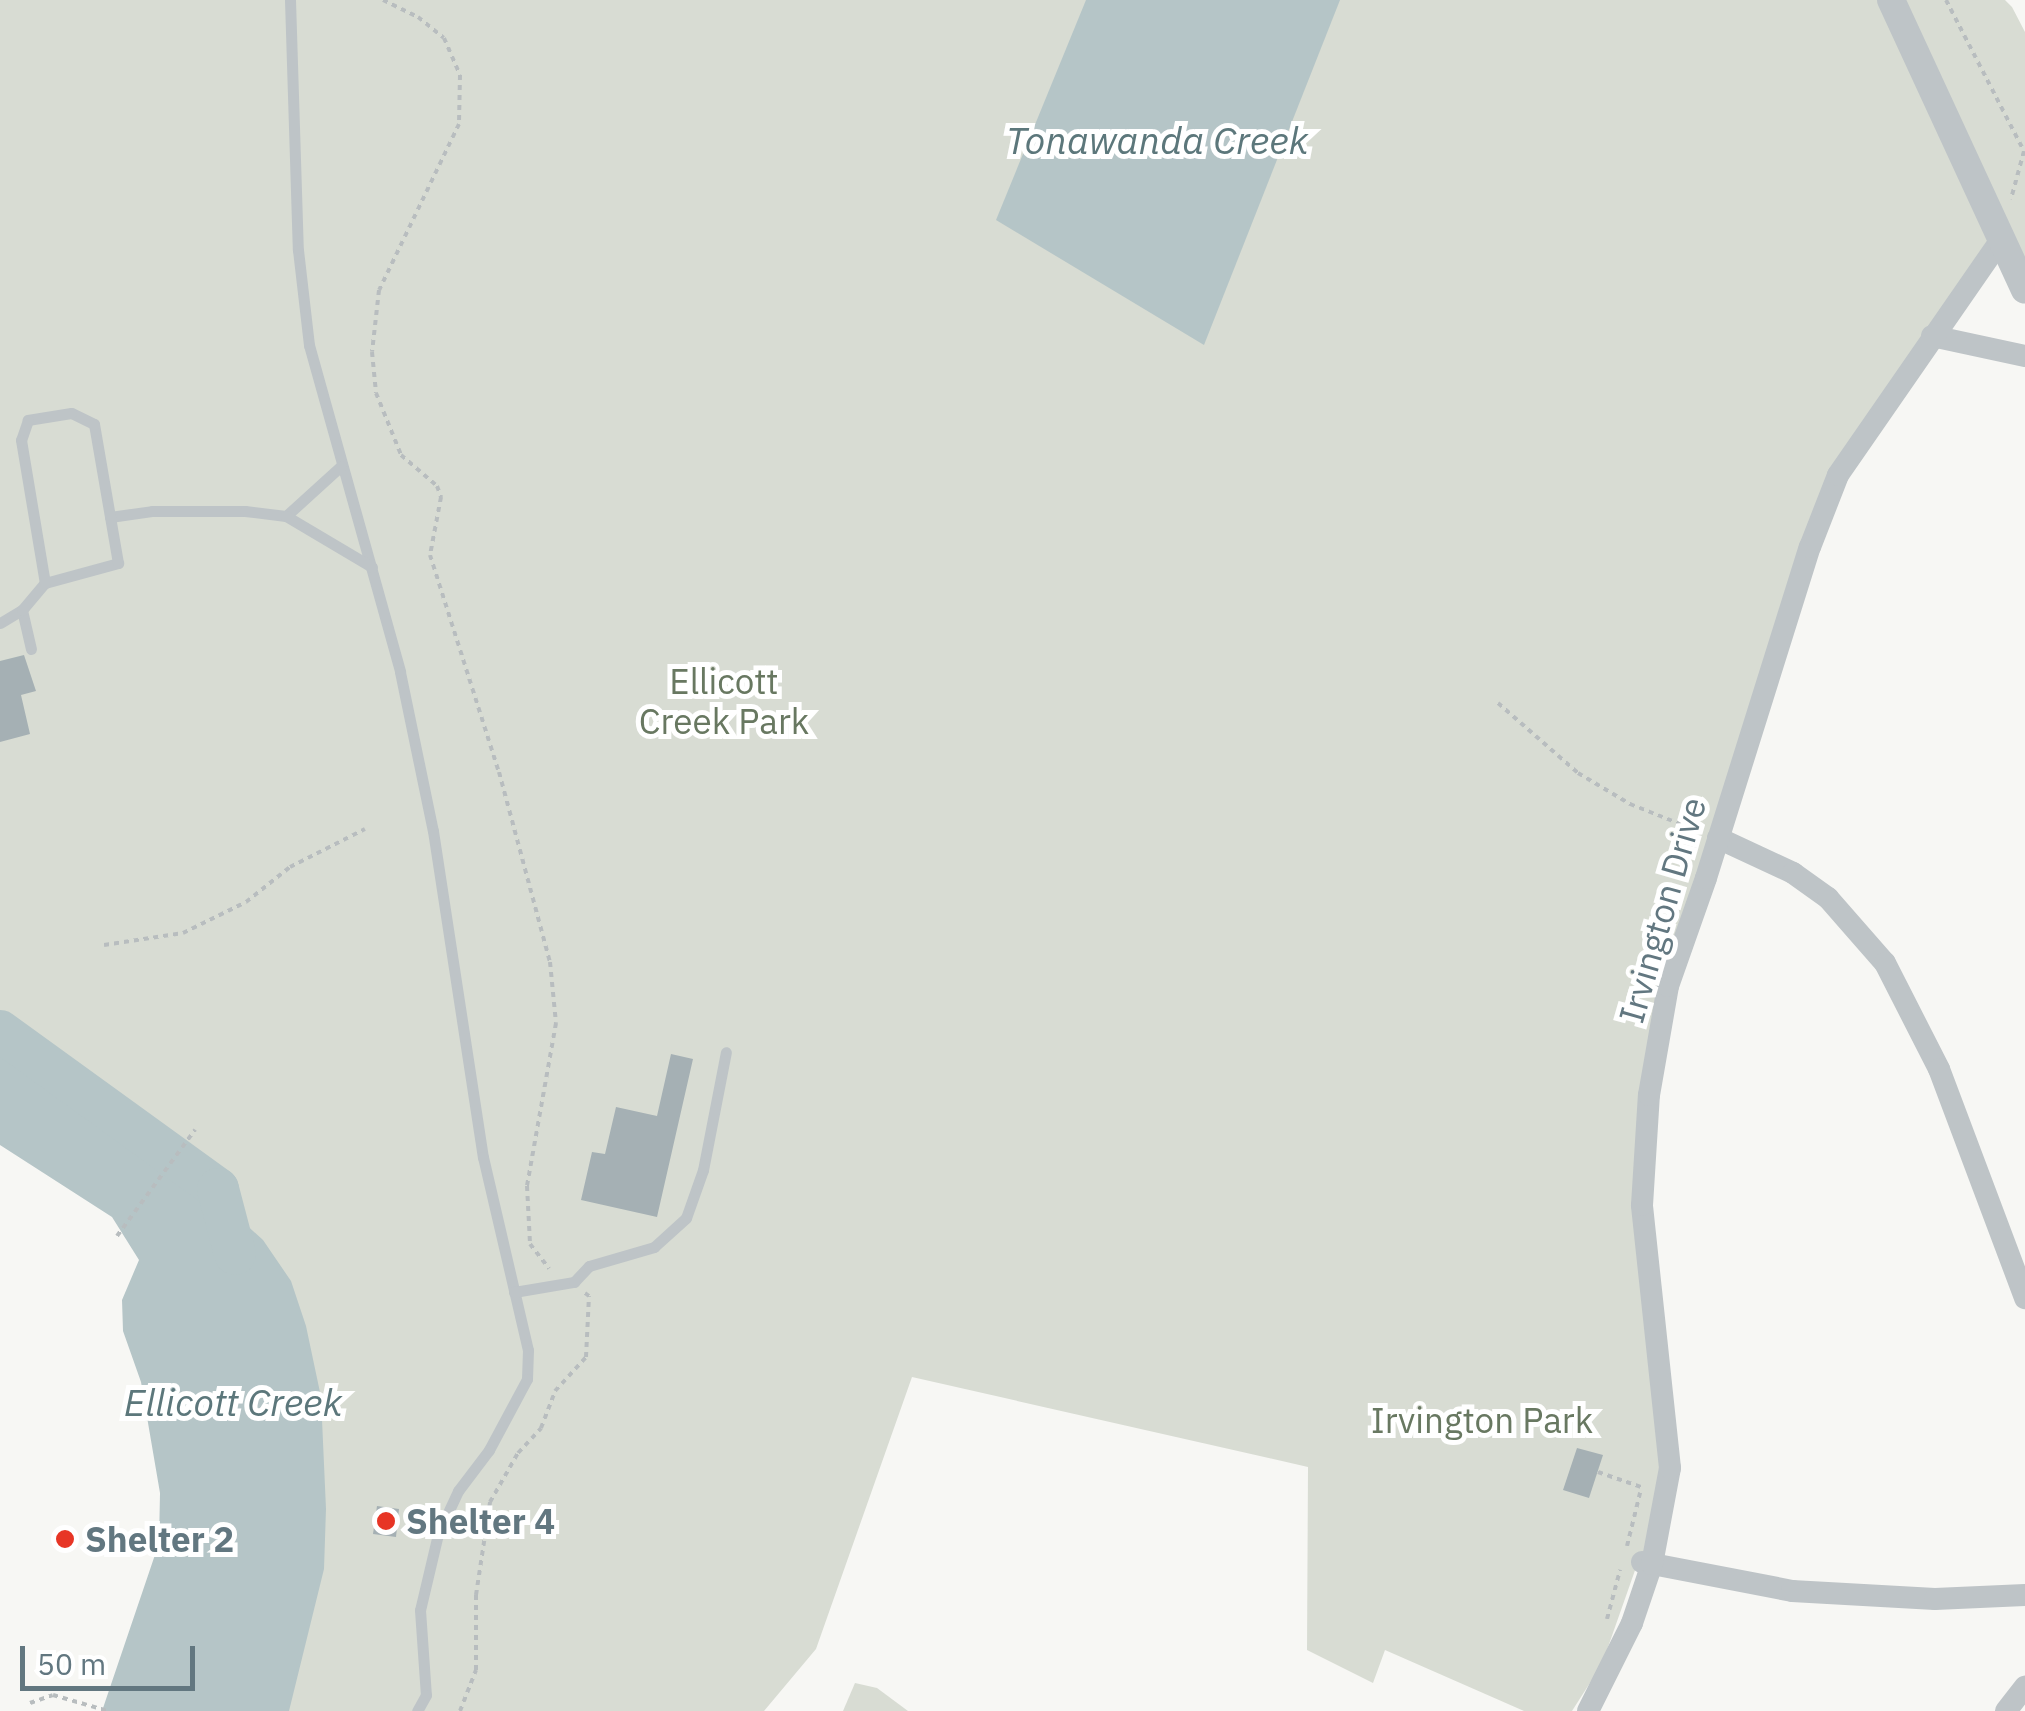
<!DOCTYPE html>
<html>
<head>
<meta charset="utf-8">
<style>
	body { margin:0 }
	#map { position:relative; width:2025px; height:1711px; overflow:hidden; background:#f7f7f4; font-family:"IBM Plex Sans",sans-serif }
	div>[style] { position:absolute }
	.green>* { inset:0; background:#d8dcd3 }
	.water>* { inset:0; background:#b5c5c7 }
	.river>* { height:42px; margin:-21px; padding:0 21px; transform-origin:21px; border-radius:21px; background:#b5c5c7 }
	.building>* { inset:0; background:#a5b0b4 }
	.path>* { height:4px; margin-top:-2px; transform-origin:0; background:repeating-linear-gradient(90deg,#b8bdbf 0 5px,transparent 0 10px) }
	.service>* { height:11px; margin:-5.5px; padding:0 5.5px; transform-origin:5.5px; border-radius:5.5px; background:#bec4c7 }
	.minor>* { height:22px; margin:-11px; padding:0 11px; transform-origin:11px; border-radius:11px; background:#bec4c7 }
	.tertiary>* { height:28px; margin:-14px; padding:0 14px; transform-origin:14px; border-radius:14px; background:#bec4c7 }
	.dots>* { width:28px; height:28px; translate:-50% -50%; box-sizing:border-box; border:5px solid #fff; border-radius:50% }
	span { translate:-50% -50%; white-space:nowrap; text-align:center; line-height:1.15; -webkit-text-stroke:10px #fff; paint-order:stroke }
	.park-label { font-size:35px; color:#687861 }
	.street-label { font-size:35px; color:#627780 }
	.poi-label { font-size:35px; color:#627780; font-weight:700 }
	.left { translate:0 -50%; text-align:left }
	.water-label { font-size:38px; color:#5c777b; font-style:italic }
	.scale { position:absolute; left:20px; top:1646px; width:175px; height:45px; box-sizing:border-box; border:5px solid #627780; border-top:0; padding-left:12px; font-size:30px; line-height:35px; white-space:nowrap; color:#627780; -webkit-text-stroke:8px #fff; paint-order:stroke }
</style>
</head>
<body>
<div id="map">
	<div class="green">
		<i style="clip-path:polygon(0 0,2005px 0,2012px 7px,2025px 32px,2025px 288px,2000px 242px,1838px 475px,1668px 986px,1642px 1205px,1666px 1421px,1652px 1564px,1639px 1559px,1602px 1664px,1572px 1711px,1524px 1711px,1385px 1650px,1373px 1683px,1307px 1650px,1308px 1467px,912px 1377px,816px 1649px,764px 1711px,193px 1711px,294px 1478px,218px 1190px,0 1031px)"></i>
		<i style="clip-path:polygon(855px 1683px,877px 1688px,908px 1711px,843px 1711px)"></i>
	</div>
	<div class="water">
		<i style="clip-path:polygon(1086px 0,1340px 0,1204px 345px,996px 220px)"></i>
		<i style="clip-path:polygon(0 1047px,24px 1062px,47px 1061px,119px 1109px,263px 1240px,291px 1281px,306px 1326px,321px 1397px,326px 1509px,324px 1569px,289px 1711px,102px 1711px,159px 1543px,160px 1493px,141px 1382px,123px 1331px,122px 1300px,139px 1260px,112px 1217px,0 1145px)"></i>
	</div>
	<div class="river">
		<i style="left:0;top:1031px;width:269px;rotate:35.9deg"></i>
		<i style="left:218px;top:1189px;width:67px;rotate:75.3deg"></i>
	</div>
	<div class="building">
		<i style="clip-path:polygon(24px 655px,36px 691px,21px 695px,30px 734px,0 742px,0 661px)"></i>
		<i style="clip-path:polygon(671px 1054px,693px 1059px,657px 1217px,581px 1200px,592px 1152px,605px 1154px,616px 1107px,657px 1116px)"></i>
		<i style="clip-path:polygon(1577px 1448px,1603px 1455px,1589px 1498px,1563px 1490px)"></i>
		<i style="clip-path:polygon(377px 1506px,399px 1509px,396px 1537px,373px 1534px)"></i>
	</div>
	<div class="path">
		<i style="left:383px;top:0;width:39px;rotate:26deg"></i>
		<i style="left:418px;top:17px;width:33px;rotate:39deg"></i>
		<i style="left:444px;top:38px;width:40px;rotate:66.6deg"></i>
		<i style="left:460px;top:75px;width:49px;rotate:91.2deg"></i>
		<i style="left:459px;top:124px;width:184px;rotate:115.7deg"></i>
		<i style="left:379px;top:290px;width:62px;rotate:96.4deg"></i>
		<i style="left:372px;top:352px;width:41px;rotate:84.4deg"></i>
		<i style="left:376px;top:393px;width:67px;rotate:68deg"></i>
		<i style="left:401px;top:455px;width:48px;rotate:40.7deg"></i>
		<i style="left:437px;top:486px;width:12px;rotate:70deg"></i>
		<i style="left:441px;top:497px;width:59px;rotate:100.7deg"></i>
		<i style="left:430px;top:555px;width:228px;rotate:72.4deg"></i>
		<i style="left:499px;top:772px;width:197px;rotate:75deg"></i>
		<i style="left:550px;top:962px;width:61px;rotate:84.4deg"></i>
		<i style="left:556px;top:1023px;width:166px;rotate:100.1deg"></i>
		<i style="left:527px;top:1186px;width:58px;rotate:87deg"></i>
		<i style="left:530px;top:1244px;width:31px;rotate:52deg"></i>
		<i style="left:1946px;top:0;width:170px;rotate:62.7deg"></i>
		<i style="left:2024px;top:151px;width:50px;rotate:105.2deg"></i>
		<i style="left:1498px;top:703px;width:106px;rotate:41.2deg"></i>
		<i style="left:1578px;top:773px;width:61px;rotate:30.8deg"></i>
		<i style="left:1630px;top:804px;width:73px;rotate:21.7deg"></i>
		<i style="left:104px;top:945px;width:80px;rotate:-8.6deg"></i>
		<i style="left:183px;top:933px;width:70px;rotate:-26.2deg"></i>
		<i style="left:246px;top:902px;width:56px;rotate:-38.5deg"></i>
		<i style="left:290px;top:867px;width:84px;rotate:-26.9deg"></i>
		<i style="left:117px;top:1236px;width:132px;rotate:-53.7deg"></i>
		<i style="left:1598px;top:1472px;width:46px;rotate:19.2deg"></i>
		<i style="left:1627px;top:1546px;width:55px;rotate:-76.2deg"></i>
		<i style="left:1607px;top:1619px;width:51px;rotate:-75.1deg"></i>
		<i style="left:30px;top:1703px;width:24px;rotate:-19deg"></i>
		<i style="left:53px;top:1695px;width:57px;rotate:16.2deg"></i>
		<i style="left:460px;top:1711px;width:44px;rotate:-68.7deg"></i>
		<i style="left:476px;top:1670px;width:75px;rotate:-90deg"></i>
		<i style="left:476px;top:1595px;width:94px;rotate:-81.4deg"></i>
		<i style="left:490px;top:1502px;width:56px;rotate:-60.3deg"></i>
		<i style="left:518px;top:1453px;width:34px;rotate:-47deg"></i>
		<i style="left:541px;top:1428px;width:40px;rotate:-69deg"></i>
		<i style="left:555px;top:1391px;width:46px;rotate:-47.6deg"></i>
		<i style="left:586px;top:1357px;width:61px;rotate:-87.2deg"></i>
		<i style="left:589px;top:1296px;width:5px;rotate:-143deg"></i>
	</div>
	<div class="service">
		<i style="left:290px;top:0;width:250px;rotate:88.2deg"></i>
		<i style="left:298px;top:250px;width:96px;rotate:83.4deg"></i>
		<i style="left:309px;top:345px;width:339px;rotate:74.4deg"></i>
		<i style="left:400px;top:672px;width:162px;rotate:78.3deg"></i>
		<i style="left:433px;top:831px;width:330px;rotate:81.3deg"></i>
		<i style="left:483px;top:1157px;width:198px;rotate:76.9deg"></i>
		<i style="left:528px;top:1350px;width:29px;rotate:92deg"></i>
		<i style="left:527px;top:1379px;width:81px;rotate:118.2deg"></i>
		<i style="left:489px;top:1450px;width:51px;rotate:127.1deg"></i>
		<i style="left:458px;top:1491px;width:47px;rotate:114.9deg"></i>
		<i style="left:438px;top:1534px;width:78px;rotate:103.3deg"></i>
		<i style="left:420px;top:1610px;width:85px;rotate:86deg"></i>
		<i style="left:426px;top:1695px;width:18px;rotate:119deg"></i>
		<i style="left:286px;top:516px;width:74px;rotate:-42.3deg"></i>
		<i style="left:110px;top:517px;width:42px;rotate:-8.1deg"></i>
		<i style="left:152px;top:511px;width:93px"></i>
		<i style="left:245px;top:511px;width:41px;rotate:7deg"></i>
		<i style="left:286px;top:516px;width:100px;rotate:30.7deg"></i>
		<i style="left:22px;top:610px;width:40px;rotate:77deg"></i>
		<i style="left:0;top:623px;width:26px;rotate:-31deg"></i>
		<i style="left:22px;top:610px;width:35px;rotate:-50deg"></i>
		<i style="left:45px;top:583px;width:76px;rotate:-15.3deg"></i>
		<i style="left:118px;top:563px;width:141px;rotate:-99.8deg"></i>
		<i style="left:94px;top:424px;width:25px;rotate:-154deg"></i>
		<i style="left:71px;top:413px;width:44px;rotate:170.8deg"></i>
		<i style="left:28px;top:420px;width:21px;rotate:109deg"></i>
		<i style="left:21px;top:440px;width:145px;rotate:80.5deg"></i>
		<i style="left:514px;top:1292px;width:61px;rotate:-9.5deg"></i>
		<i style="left:574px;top:1282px;width:22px;rotate:-47deg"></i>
		<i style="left:589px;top:1266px;width:68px;rotate:-16.3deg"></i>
		<i style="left:654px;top:1247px;width:43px;rotate:-42.2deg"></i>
		<i style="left:686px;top:1218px;width:51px;rotate:-70.5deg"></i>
		<i style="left:703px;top:1170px;width:120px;rotate:-79deg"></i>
	</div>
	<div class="minor">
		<i style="left:1932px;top:336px;width:95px;rotate:12.1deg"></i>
		<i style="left:1718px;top:838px;width:83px;rotate:25deg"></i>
		<i style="left:1793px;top:873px;width:43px;rotate:35.5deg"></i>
		<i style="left:1828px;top:898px;width:86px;rotate:48.8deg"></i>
		<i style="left:1885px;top:963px;width:119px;rotate:63deg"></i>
		<i style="left:1939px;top:1069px;width:245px;rotate:69.4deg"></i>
		<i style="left:1642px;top:1562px;width:153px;rotate:10.9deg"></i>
		<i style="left:1792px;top:1591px;width:143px;rotate:3.2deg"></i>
		<i style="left:1935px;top:1599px;width:90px;rotate:-2.5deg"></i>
		<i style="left:1588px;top:1711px;width:98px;rotate:-63.4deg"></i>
		<i style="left:1632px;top:1623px;width:62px;rotate:-71.3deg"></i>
		<i style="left:1652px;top:1564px;width:98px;rotate:-79.4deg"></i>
		<i style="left:1670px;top:1468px;width:264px;rotate:-96.1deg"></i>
		<i style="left:1642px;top:1205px;width:110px;rotate:-86.4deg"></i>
		<i style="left:1649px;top:1095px;width:111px;rotate:-80.1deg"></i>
		<i style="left:1668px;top:986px;width:114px;rotate:-70.6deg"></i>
		<i style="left:1706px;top:878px;width:347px;rotate:-72.6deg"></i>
		<i style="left:1810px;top:547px;width:77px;rotate:-68.7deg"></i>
		<i style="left:1838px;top:475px;width:285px;rotate:-55.3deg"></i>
		<i style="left:2006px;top:1711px;width:31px;rotate:-52deg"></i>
	</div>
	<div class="tertiary">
		<i style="left:1891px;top:0;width:319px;rotate:65.2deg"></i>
	</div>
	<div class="dots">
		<i style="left:386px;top:1521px;background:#e73525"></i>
		<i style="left:65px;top:1539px;background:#e73525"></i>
	</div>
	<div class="park-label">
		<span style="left:724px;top:701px">Ellicott<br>Creek Park</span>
		<span style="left:1482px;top:1420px">Irvington Park</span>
	</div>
	<div class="street-label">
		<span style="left:1662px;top:910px;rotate:-74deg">Irvington Drive</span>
	</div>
	<div class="poi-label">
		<span class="left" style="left:406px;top:1521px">Shelter 4</span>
		<span class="left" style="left:85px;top:1539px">Shelter 2</span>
	</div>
	<div class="water-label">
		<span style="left:1157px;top:140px">Tonawanda Creek</span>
		<span style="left:233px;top:1402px">Ellicott Creek</span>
	</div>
	<div class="scale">50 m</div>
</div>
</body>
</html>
